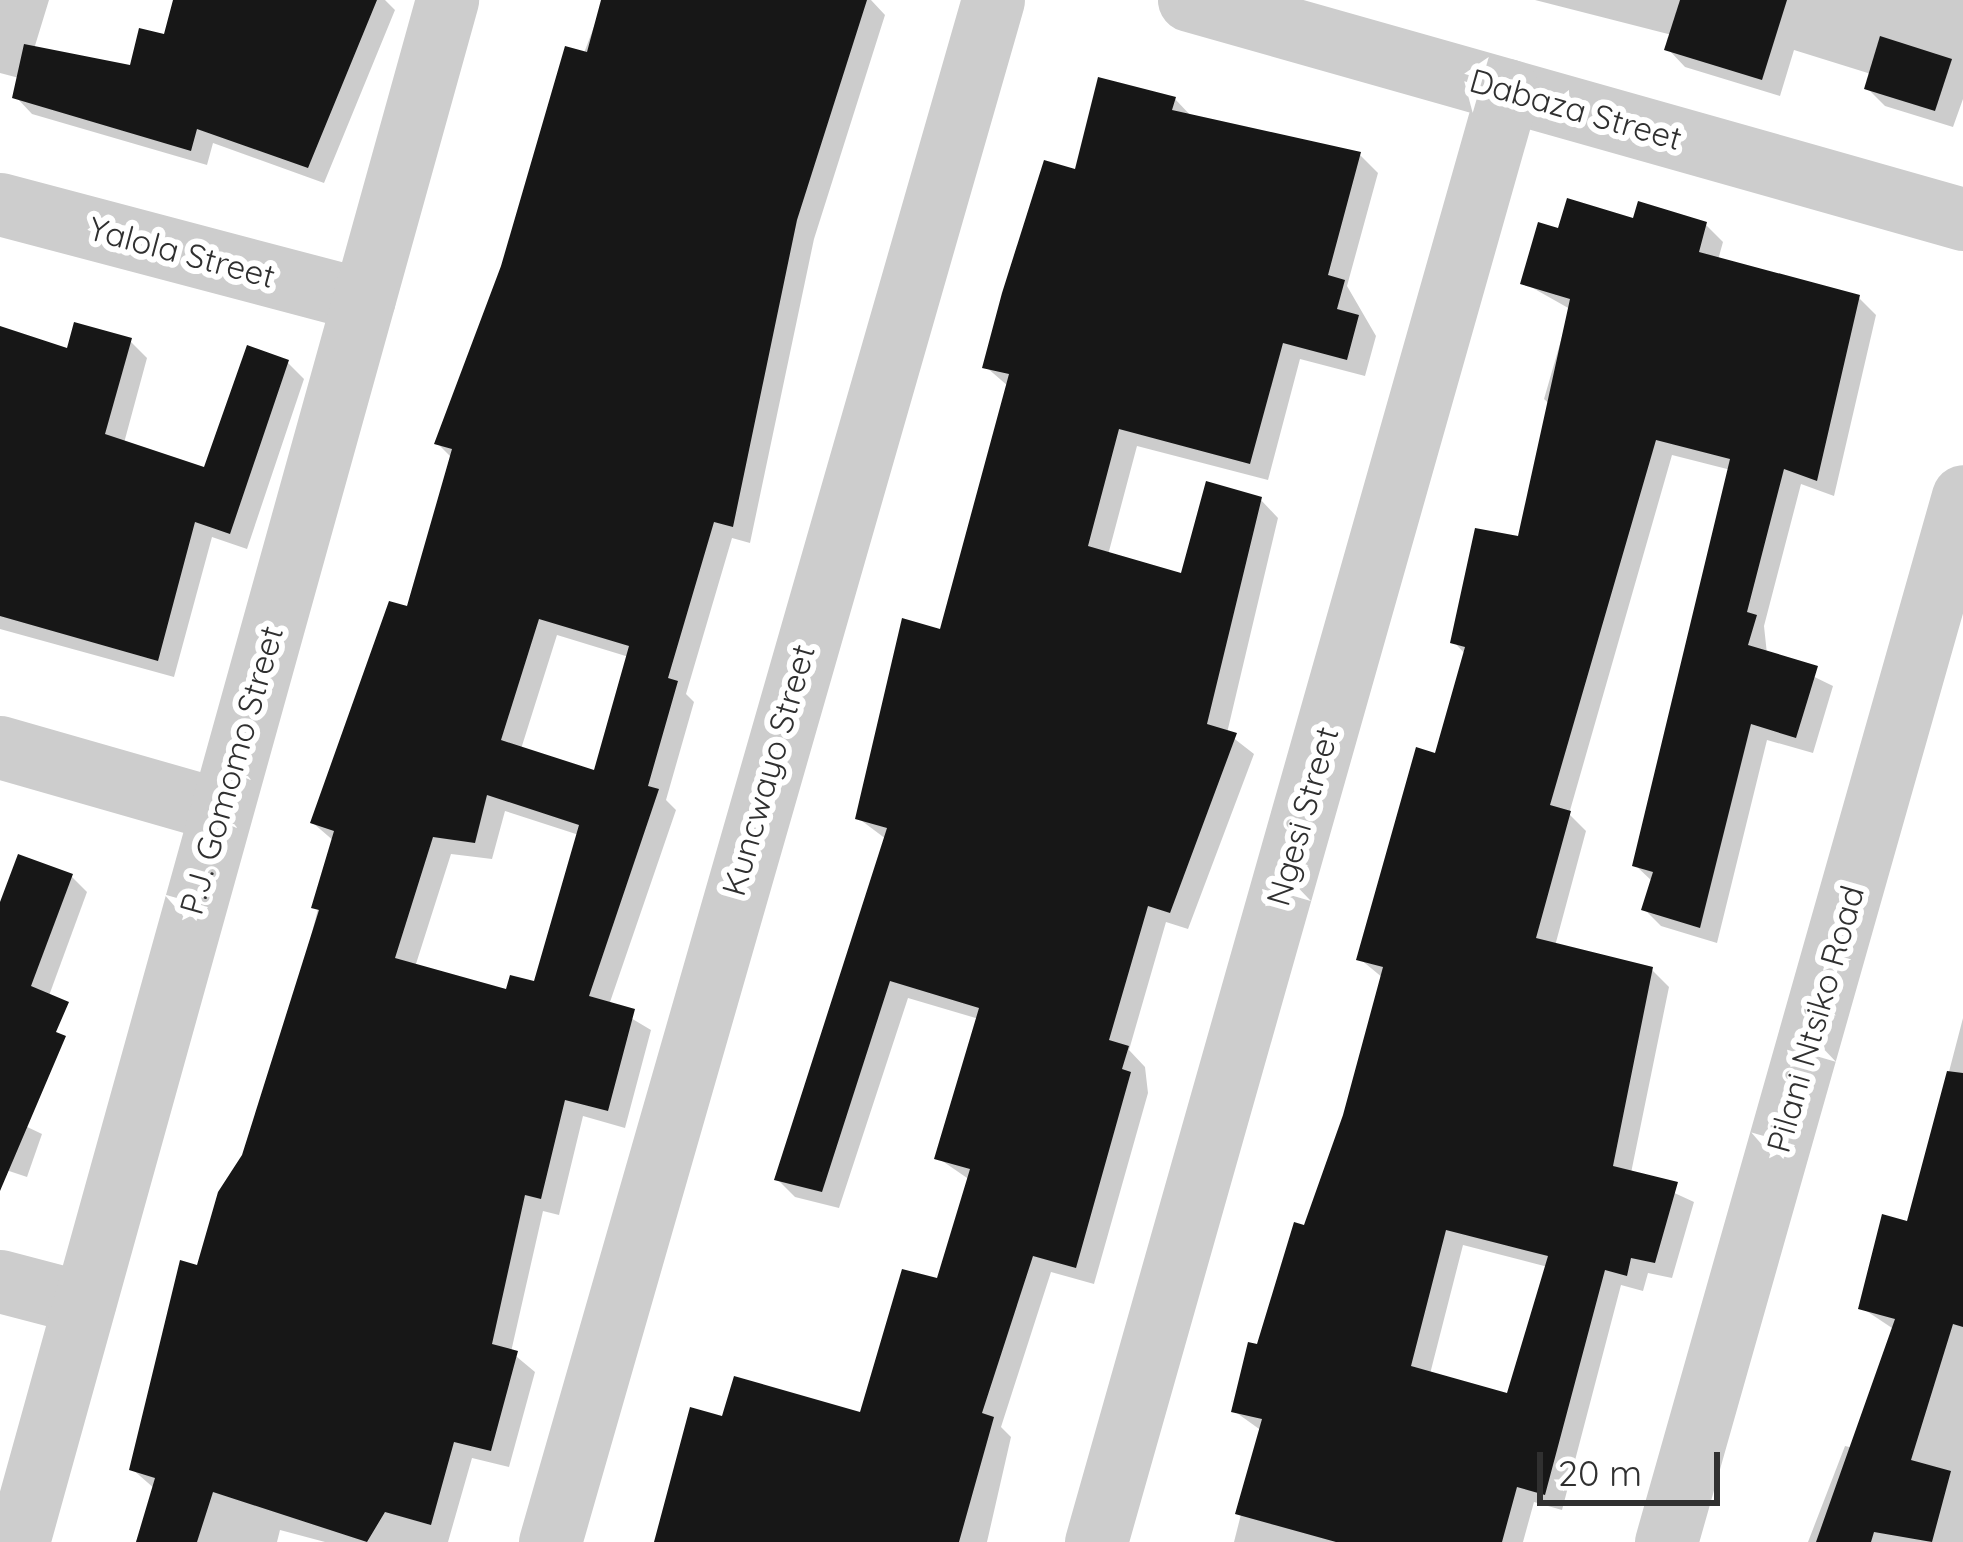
<!DOCTYPE html>
<html>
<head>
<meta charset="utf-8">
<style>
	body { margin:0 }
	#map { position:relative; width:1963px; height:1542px; overflow:hidden; background:#fff; font-family:Quicksand,sans-serif }
	div>[style] { position:absolute }
	.shadow>* { inset:0; background:#0003 }
	.building>* { inset:0; background:#171717 }
	.street>* { height:63px; margin:-31.5px; padding:0 31.5px; transform-origin:31.5px; border-radius:31.5px; background:#cdcdcd }
	span { translate:-50% -50%; white-space:nowrap; text-align:center; line-height:1.15; -webkit-text-stroke:12px #fff; paint-order:stroke }
	.street-label { font-size:33px; color:#303030 }
	.scale { position:absolute; left:1537px; top:1452px; width:183px; height:54px; box-sizing:border-box; border:6px solid #303030; border-top:0; padding-left:15px; font-size:36px; line-height:42px; white-space:nowrap; color:#303030; -webkit-text-stroke:9px #fff; paint-order:stroke }
</style>
</head>
<body>
<div id="map">
	<div class="shadow">
		<i style="clip-path:polygon(0 0,49px 0,34px 49px,132px 69px,166px 38px,176px 0,385px 0,395px 10px,324px 183px,213px 143px,207px 165px,32px 114px,16px 97px,19px 78px,0 73px)"></i>
		<i style="clip-path:polygon(evenodd,604px 0,871px 0,885px 15px,814px 239px,750px 543px,732px 538px,686px 694px,694px 702px,666px 800px,676px 810px,609px 1005px,651px 1030px,625px 1128px,583px 1116px,559px 1215px,543px 1211px,511px 1352px,535px 1372px,509px 1467px,472px 1458px,448px 1542px,325px 1542px,280px 1530px,277px 1542px,136px 1542px,155px 1489px,132px 1469px,282px 1051px,335px 842px,313px 823px,409px 609px,452px 458px,437px 443px,604px 0,557px 635px,629px 657px,596px 774px,521px 749px,557px 635px,604px 0,505px 811px,579px 835px,536px 985px,508px 993px,415px 967px,451px 854px,492px 859px,505px 811px)"></i>
		<i style="clip-path:polygon(1535px 0,1963px 0,1963px 99px,1953px 127px,1885px 106px,1867px 88px,1871px 74px,1794px 50px,1780px 96px,1685px 67px,1668px 49px,1672px 35px)"></i>
		<i style="clip-path:polygon(1175px 99px,1193px 118px,1360px 155px,1378px 173px,1347px 286px,1376px 336px,1365px 376px,1300px 359px,1268px 480px,1137px 446px,1108px 555px,1183px 577px,1260px 499px,1278px 518px,1227px 733px,1254px 754px,1188px 929px,1166px 922px,1129px 1050px,1145px 1067px,1148px 1093px,1094px 1284px,1051px 1272px,1001px 1427px,1011px 1437px,987px 1542px,657px 1542px,724px 1420px,862px 1416px,939px 1282px,970px 1180px,938px 1158px,979px 1019px,908px 998px,839px 1208px,795px 1197px,777px 1179px,886px 839px,858px 818px,942px 632px,1008px 386px,986px 367px,1077px 172px)"></i>
		<i style="clip-path:polygon(evenodd,1635px 222px,1706px 225px,1723px 242px,1718px 260px,1859px 298px,1876px 315px,1834px 496px,1801px 484px,1764px 626px,1767px 654px,1833px 686px,1813px 753px,1767px 740px,1717px 943px,1661px 926px,1644px 909px,1653px 882px,1635px 865px,1731px 470px,1672px 455px,1569px 814px,1586px 831px,1555px 946px,1652px 970px,1669px 987px,1631px 1173px,1694px 1202px,1672px 1278px,1648px 1273px,1643px 1291px,1621px 1285px,1562px 1510px,1534px 1502px,1523px 1542px,1234px 1542px,1262px 1431px,1234px 1411px,1346px 1116px,1383px 978px,1360px 959px,1437px 757px,1466px 655px,1454px 642px,1520px 539px,1555px 409px,1544px 399px,1570px 309px,1524px 283px,1560px 231px,1635px 222px,1463px 1245px,1548px 1267px,1509px 1396px,1430px 1374px,1463px 1245px)"></i>
		<i style="clip-path:polygon(0 329px,69px 352px,130px 341px,147px 358px,124px 443px,206px 471px,287px 362px,304px 379px,247px 549px,212px 537px,174px 677px,0 629px)"></i>
		<i style="clip-path:polygon(71px 876px,87px 892px,32px 1042px,0 1029px,0 909px)"></i>
		<i style="clip-path:polygon(1963px 1018px,1963px 1542px,1808px 1542px,1845px 1446px,1858px 1449px,1895px 1330px,1862px 1308px,1909px 1225px)"></i>
		<i style="clip-path:polygon(0 1114px,42px 1134px,27px 1177px,0 1168px)"></i>
	</div>
	<div class="building">
		<i style="clip-path:polygon(173px 0,377px 0,308px 168px,197px 129px,191px 151px,12px 98px,24px 44px,130px 65px,139px 28px,164px 34px)"></i>
		<i style="clip-path:polygon(evenodd,601px 0,867px 0,797px 220px,733px 527px,714px 522px,668px 678px,678px 681px,648px 786px,659px 789px,589px 996px,635px 1009px,608px 1111px,565px 1100px,541px 1199px,525px 1195px,492px 1344px,518px 1351px,491px 1451px,454px 1442px,431px 1525px,385px 1512px,367px 1542px,213px 1492px,197px 1542px,136px 1542px,155px 1478px,129px 1470px,180px 1260px,197px 1265px,218px 1192px,242px 1155px,319px 910px,311px 908px,334px 831px,310px 823px,389px 601px,407px 606px,452px 449px,434px 444px,501px 266px,565px 46px,587px 52px,601px 0,539px 619px,629px 646px,594px 770px,501px 740px,539px 619px,601px 0,487px 795px,579px 825px,534px 981px,510px 975px,506px 989px,395px 958px,433px 837px,475px 843px,487px 795px)"></i>
		<i style="clip-path:polygon(1680px 0,1787px 0,1762px 80px,1664px 50px)"></i>
		<i style="clip-path:polygon(1880px 36px,1952px 59px,1935px 111px,1864px 89px)"></i>
		<i style="clip-path:polygon(1098px 77px,1176px 97px,1172px 110px,1361px 152px,1328px 275px,1345px 280px,1337px 309px,1359px 315px,1347px 360px,1283px 343px,1250px 464px,1119px 429px,1088px 546px,1181px 573px,1206px 481px,1262px 497px,1207px 724px,1237px 733px,1170px 913px,1148px 906px,1109px 1040px,1129px 1046px,1122px 1069px,1131px 1072px,1076px 1268px,1033px 1256px,982px 1413px,994px 1417px,959px 1542px,654px 1542px,690px 1407px,722px 1416px,734px 1376px,860px 1412px,902px 1269px,937px 1278px,970px 1169px,934px 1159px,979px 1008px,890px 981px,822px 1192px,774px 1180px,887px 828px,855px 819px,902px 618px,940px 629px,1009px 374px,982px 368px,1002px 293px,1044px 160px,1075px 169px)"></i>
		<i style="clip-path:polygon(evenodd,1567px 198px,1633px 218px,1638px 201px,1707px 222px,1699px 252px,1860px 295px,1817px 481px,1784px 469px,1747px 612px,1757px 615px,1748px 645px,1818px 666px,1796px 738px,1751px 724px,1700px 928px,1641px 910px,1653px 872px,1632px 866px,1730px 459px,1656px 440px,1550px 805px,1571px 811px,1536px 938px,1653px 967px,1613px 1166px,1678px 1182px,1655px 1263px,1631px 1258px,1627px 1276px,1605px 1270px,1545px 1495px,1517px 1487px,1502px 1542px,1336px 1542px,1235px 1514px,1262px 1419px,1231px 1412px,1248px 1342px,1257px 1344px,1294px 1222px,1304px 1225px,1343px 1115px,1383px 967px,1356px 960px,1416px 747px,1435px 753px,1465px 647px,1450px 643px,1475px 528px,1518px 536px,1570px 299px,1520px 284px,1538px 222px,1558px 228px,1567px 198px,1446px 1230px,1548px 1256px,1507px 1393px,1411px 1366px,1446px 1230px)"></i>
		<i style="clip-path:polygon(74px 322px,132px 338px,105px 434px,204px 467px,247px 345px,289px 360px,230px 534px,195px 522px,158px 661px,0 616px,0 326px,67px 348px)"></i>
		<i style="clip-path:polygon(18px 854px,73px 874px,31px 986px,69px 1002px,56px 1032px,66px 1036px,0 1191px,0 902px)"></i>
		<i style="clip-path:polygon(1947px 1071px,1963px 1073px,1963px 1327px,1953px 1324px,1911px 1460px,1951px 1471px,1932px 1542px,1874px 1532px,1871px 1542px,1816px 1542px,1895px 1319px,1858px 1309px,1882px 1214px,1907px 1221px)"></i>
	</div>
	<div class="street">
		<i style="left:1189px;top:0;width:804px;rotate:15.8deg"></i>
		<i style="left:0;top:204px;width:376px;rotate:14.8deg"></i>
		<i style="left:0;top:747px;width:228px;rotate:16deg"></i>
		<i style="left:0;top:1281px;width:87px;rotate:14.7deg"></i>
		<i style="left:18px;top:1542px;width:1601px;rotate:-74.45deg"></i>
		<i style="left:550px;top:1542px;width:1604px;rotate:-73.97deg"></i>
		<i style="left:1096px;top:1542px;width:1509px;rotate:-74.16deg"></i>
		<i style="left:1666px;top:1542px;width:1087px;rotate:-74.15deg"></i>
	</div>
	<div class="street-label">
		<span style="left:1576px;top:109px;rotate:16deg">Dabaza Street</span>
		<span style="left:182px;top:252px;rotate:15deg">Yalola Street</span>
		<span style="left:231px;top:770px;rotate:-74deg">P.J. Gomomo Street</span>
		<span style="left:768px;top:770px;rotate:-74deg">Kuncwayo Street</span>
		<span style="left:1302px;top:816px;rotate:-74deg">Ngesi Street</span>
		<span style="left:1815px;top:1019px;rotate:-74deg">Pilani Ntsiko Road</span>
	</div>
	<div class="scale">20 m</div>
</div>
</body>
</html>
